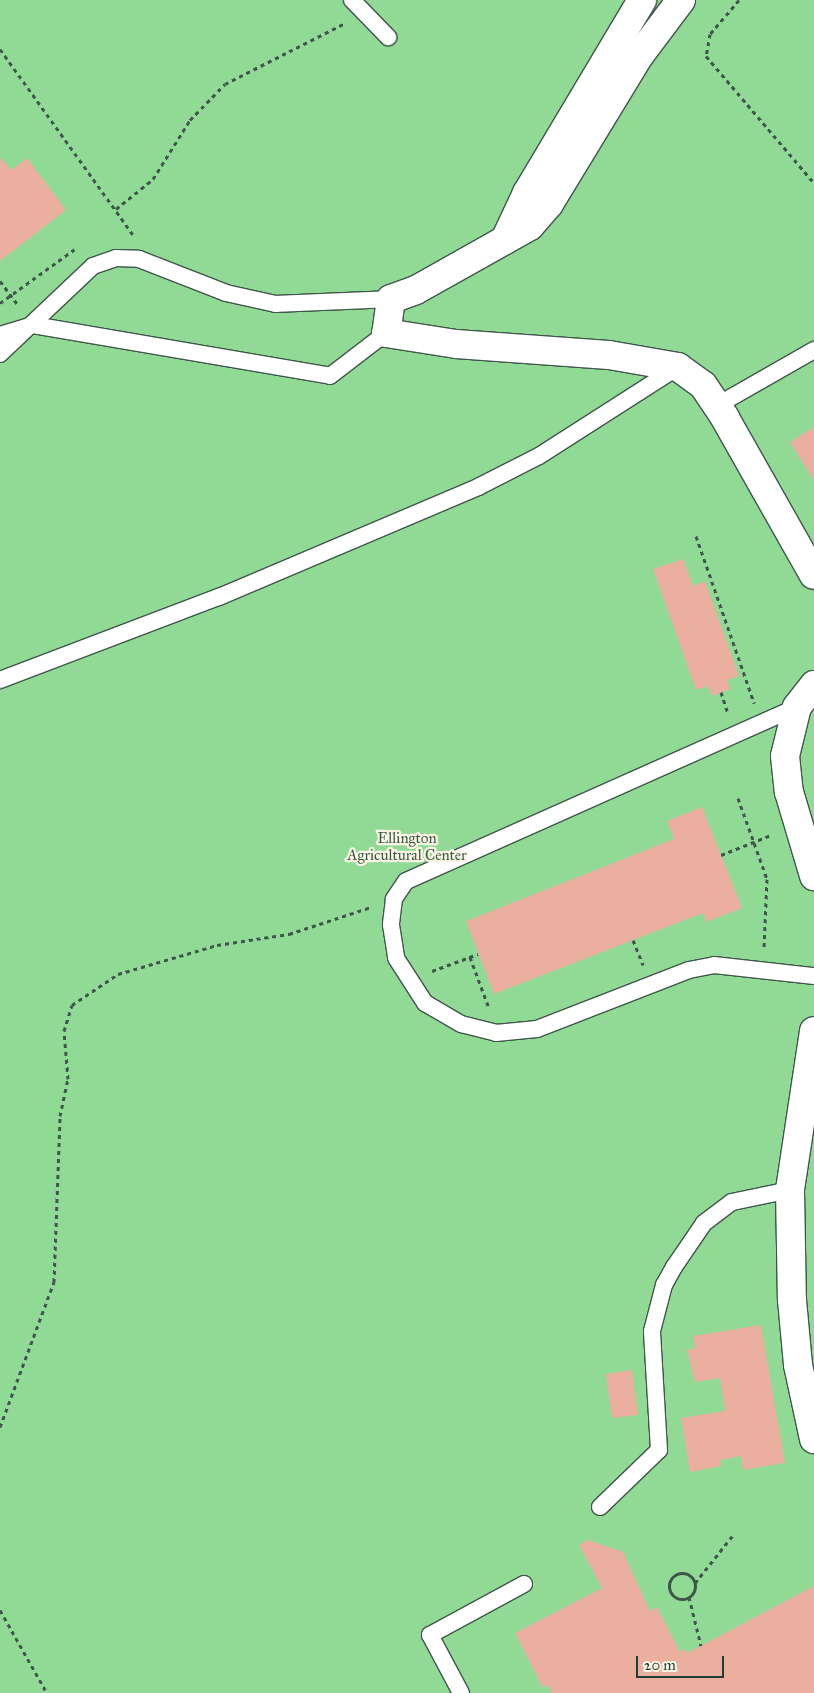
<!DOCTYPE html>
<html>
<head>
<meta charset="utf-8">
<style>
	body { margin:0 }
	#map { position:relative; width:814px; height:1693px; overflow:hidden; background:#f4e6ca; font-family:"IM FELL Great Primer",serif }
	div>[style] { position:absolute }
	.green>* { inset:0; background:#91da96 }
	.building>* { inset:0; background:#ebafa0 }
	.path>* { height:3px; margin-top:-1.5px; transform-origin:0; background:repeating-linear-gradient(90deg,#3f564a 0 4px,transparent 0 8px) }
	.path>.ring { margin:-1.5px; padding:0; box-sizing:content-box; background:none; border:3px solid #3f564a; border-radius:50% }
	.roads { filter:drop-shadow(1px 0 #3f564a) drop-shadow(-1px 0 #3f564a) drop-shadow(0 1px #3f564a) drop-shadow(0 -1px #3f564a) }
	.lane>* { height:16px; margin:-8px; padding:0 8px; transform-origin:8px; border-radius:8px; background:#fff }
	.street>* { height:28px; margin:-14px; padding:0 14px; transform-origin:14px; border-radius:14px; background:#fff }
	span { translate:-50% -50%; white-space:nowrap; text-align:center; line-height:1.15; -webkit-text-stroke:4.5px #fcf5e5; paint-order:stroke }
	.park-label { font-size:15px; color:#365c48 }
	.scale { position:absolute; left:636px; top:1656px; width:88px; height:22px; box-sizing:border-box; border:2px solid #1f3d34; border-top:0; padding-left:6px; font-size:15px; line-height:18px; white-space:nowrap; color:#1f3d34; -webkit-text-stroke:4px #fcf5e5; paint-order:stroke }
</style>
</head>
<body>
<div id="map">
	<div class="green">
		<i style="clip-path:polygon(0 0,814px 0,814px 1693px,0 1693px)"></i>
	</div>
	<div class="building">
		<i style="clip-path:polygon(0 157px,11px 170px,27px 158px,66px 210px,0 261px)"></i>
		<i style="clip-path:polygon(814px 427px,814px 481px,790px 442px)"></i>
		<i style="clip-path:polygon(683px 559px,693px 586px,705px 581px,739px 676px,727px 680px,730px 689px,712px 696px,708px 686px,696px 690px,653px 569px)"></i>
		<i style="clip-path:polygon(702px 807px,742px 908px,706px 922px,703px 913px,494px 994px,466px 921px,674px 839px,667px 821px)"></i>
		<i style="clip-path:polygon(761px 1325px,785px 1463px,743px 1470px,741px 1456px,720px 1460px,721px 1466px,690px 1472px,681px 1418px,725px 1411px,720px 1378px,695px 1382px,687px 1350px,695px 1348px,693px 1336px)"></i>
		<i style="clip-path:polygon(632px 1370px,638px 1415px,612px 1418px,606px 1374px)"></i>
		<i style="clip-path:polygon(588px 1540px,623px 1552px,650px 1611px,657px 1607px,680px 1652px,685px 1649px,687px 1653px,814px 1586px,814px 1693px,552px 1693px,548px 1685px,543px 1688px,515px 1633px,602px 1588px,579px 1545px)"></i>
	</div>
	<div class="path">
		<i style="left:739px;top:0;width:45px;rotate:130.5deg"></i>
		<i style="left:710px;top:34px;width:22px;rotate:100deg"></i>
		<i style="left:706px;top:56px;width:167px;rotate:49.6deg"></i>
		<i style="left:0;top:49px;width:229px;rotate:54.4deg"></i>
		<i style="left:116px;top:209px;width:48px;rotate:-39deg"></i>
		<i style="left:153px;top:179px;width:70px;rotate:-57.9deg"></i>
		<i style="left:190px;top:120px;width:50px;rotate:-45.8deg"></i>
		<i style="left:225px;top:84px;width:135px;rotate:-26.9deg"></i>
		<i style="left:0;top:281px;width:31px;rotate:53deg"></i>
		<i style="left:0;top:303px;width:92px;rotate:-35.8deg"></i>
		<i style="left:696px;top:536px;width:177px;rotate:70.8deg"></i>
		<i style="left:721px;top:692px;width:22px;rotate:72deg"></i>
		<i style="left:738px;top:798px;width:86px;rotate:70.3deg"></i>
		<i style="left:767px;top:879px;width:70px;rotate:92.5deg"></i>
		<i style="left:721px;top:855px;width:54px;rotate:-21.8deg"></i>
		<i style="left:633px;top:940px;width:27px;rotate:68deg"></i>
		<i style="left:470px;top:957px;width:54px;rotate:69.6deg"></i>
		<i style="left:432px;top:971px;width:49px;rotate:-20.3deg"></i>
		<i style="left:0;top:1427px;width:155px;rotate:-69.6deg"></i>
		<i style="left:54px;top:1282px;width:166px;rotate:-87.9deg"></i>
		<i style="left:60px;top:1116px;width:38px;rotate:-78deg"></i>
		<i style="left:68px;top:1079px;width:48px;rotate:-94.8deg"></i>
		<i style="left:64px;top:1031px;width:27px;rotate:-73deg"></i>
		<i style="left:72px;top:1005px;width:55px;rotate:-34deg"></i>
		<i style="left:118px;top:974px;width:103px;rotate:-16.3deg"></i>
		<i style="left:217px;top:945px;width:73px;rotate:-8.7deg"></i>
		<i style="left:289px;top:934px;width:86px;rotate:-18.2deg"></i>
		<i class="ring" style="left:669px;top:1573px;width:23px;height:23px"></i>
		<i style="left:695px;top:1583px;width:61px;rotate:-51.6deg"></i>
		<i style="left:689px;top:1597px;width:50px;rotate:76.2deg"></i>
		<i style="left:0;top:1610px;width:95px;rotate:60.5deg"></i>
	</div>
	<div class="roads">
		<div class="lane">
			<i style="left:352px;top:0;width:52px;rotate:45.8deg"></i>
			<i style="left:0;top:335px;width:34px;rotate:-17deg"></i>
			<i style="left:33px;top:325px;width:301px;rotate:9.7deg"></i>
			<i style="left:330px;top:376px;width:71px;rotate:-37.5deg"></i>
			<i style="left:0;top:354px;width:128px;rotate:-43.4deg"></i>
			<i style="left:93px;top:266px;width:24px;rotate:-19deg"></i>
			<i style="left:116px;top:258px;width:23px;rotate:2deg"></i>
			<i style="left:139px;top:259px;width:93px;rotate:21.3deg"></i>
			<i style="left:226px;top:293px;width:51px;rotate:12.4deg"></i>
			<i style="left:276px;top:304px;width:115px;rotate:-2.5deg"></i>
			<i style="left:716px;top:406px;width:113px;rotate:-29.7deg"></i>
			<i style="left:0;top:680px;width:234px;rotate:-20.8deg"></i>
			<i style="left:219px;top:597px;width:281px;rotate:-23deg"></i>
			<i style="left:478px;top:487px;width:68px;rotate:-26.9deg"></i>
			<i style="left:539px;top:456px;width:165px;rotate:-32.6deg"></i>
			<i style="left:797px;top:707px;width:428px;rotate:156deg"></i>
			<i style="left:406px;top:881px;width:22px;rotate:124deg"></i>
			<i style="left:394px;top:899px;width:26px;rotate:97deg"></i>
			<i style="left:391px;top:925px;width:33px;rotate:81deg"></i>
			<i style="left:396px;top:958px;width:54px;rotate:57.2deg"></i>
			<i style="left:425px;top:1003px;width:42px;rotate:30.3deg"></i>
			<i style="left:461px;top:1024px;width:36px;rotate:14deg"></i>
			<i style="left:496px;top:1033px;width:41px;rotate:-5.6deg"></i>
			<i style="left:537px;top:1029px;width:163px;rotate:-21.2deg"></i>
			<i style="left:689px;top:970px;width:25px;rotate:-11deg"></i>
			<i style="left:714px;top:965px;width:101px;rotate:6.3deg"></i>
			<i style="left:600px;top:1507px;width:82px;rotate:-44deg"></i>
			<i style="left:659px;top:1450px;width:119px;rotate:-93.4deg"></i>
			<i style="left:652px;top:1331px;width:48px;rotate:-75.4deg"></i>
			<i style="left:664px;top:1285px;width:21px;rotate:-61deg"></i>
			<i style="left:674px;top:1267px;width:53px;rotate:-55.7deg"></i>
			<i style="left:704px;top:1223px;width:35px;rotate:-37deg"></i>
			<i style="left:732px;top:1202px;width:59px;rotate:-11.7deg"></i>
			<i style="left:461px;top:1693px;width:66px;rotate:-118.1deg"></i>
			<i style="left:430px;top:1635px;width:107px;rotate:-28.5deg"></i>
		</div>
		<div class="street">
			<i style="left:681px;top:0;width:70px;rotate:126.9deg"></i>
			<i style="left:639px;top:56px;width:173px;rotate:121.3deg"></i>
			<i style="left:549px;top:204px;width:29px;rotate:131deg"></i>
			<i style="left:530px;top:226px;width:131px;rotate:150.7deg"></i>
			<i style="left:416px;top:290px;width:27px;rotate:160deg"></i>
			<i style="left:391px;top:299px;width:34px;rotate:98deg"></i>
			<i style="left:386px;top:333px;width:71px;rotate:8.9deg"></i>
			<i style="left:456px;top:344px;width:153px;rotate:4.1deg"></i>
			<i style="left:609px;top:355px;width:70px;rotate:9.9deg"></i>
			<i style="left:678px;top:367px;width:31px;rotate:36deg"></i>
			<i style="left:703px;top:385px;width:40px;rotate:56deg"></i>
			<i style="left:725px;top:418px;width:180px;rotate:60.5deg"></i>
			<i style="left:505px;top:240px;width:52px;rotate:-64.9deg"></i>
			<i style="left:527px;top:193px;width:225px;rotate:-59.2deg"></i>
			<i style="left:814px;top:685px;width:28px;rotate:128deg"></i>
			<i style="left:797px;top:707px;width:50px;rotate:103.8deg"></i>
			<i style="left:785px;top:756px;width:36px;rotate:84deg"></i>
			<i style="left:789px;top:792px;width:88px;rotate:73.4deg"></i>
			<i style="left:814px;top:1031px;width:161px;rotate:98.6deg"></i>
			<i style="left:790px;top:1190px;width:110px;rotate:89deg"></i>
			<i style="left:792px;top:1300px;width:65px;rotate:84.7deg"></i>
			<i style="left:798px;top:1365px;width:76px;rotate:77.8deg"></i>
		</div>
	</div>
	<div class="park-label">
		<span style="left:407px;top:847px">Ellington<br>Agricultural Center</span>
	</div>
	<div class="scale">20 m</div>
</div>
</body>
</html>
